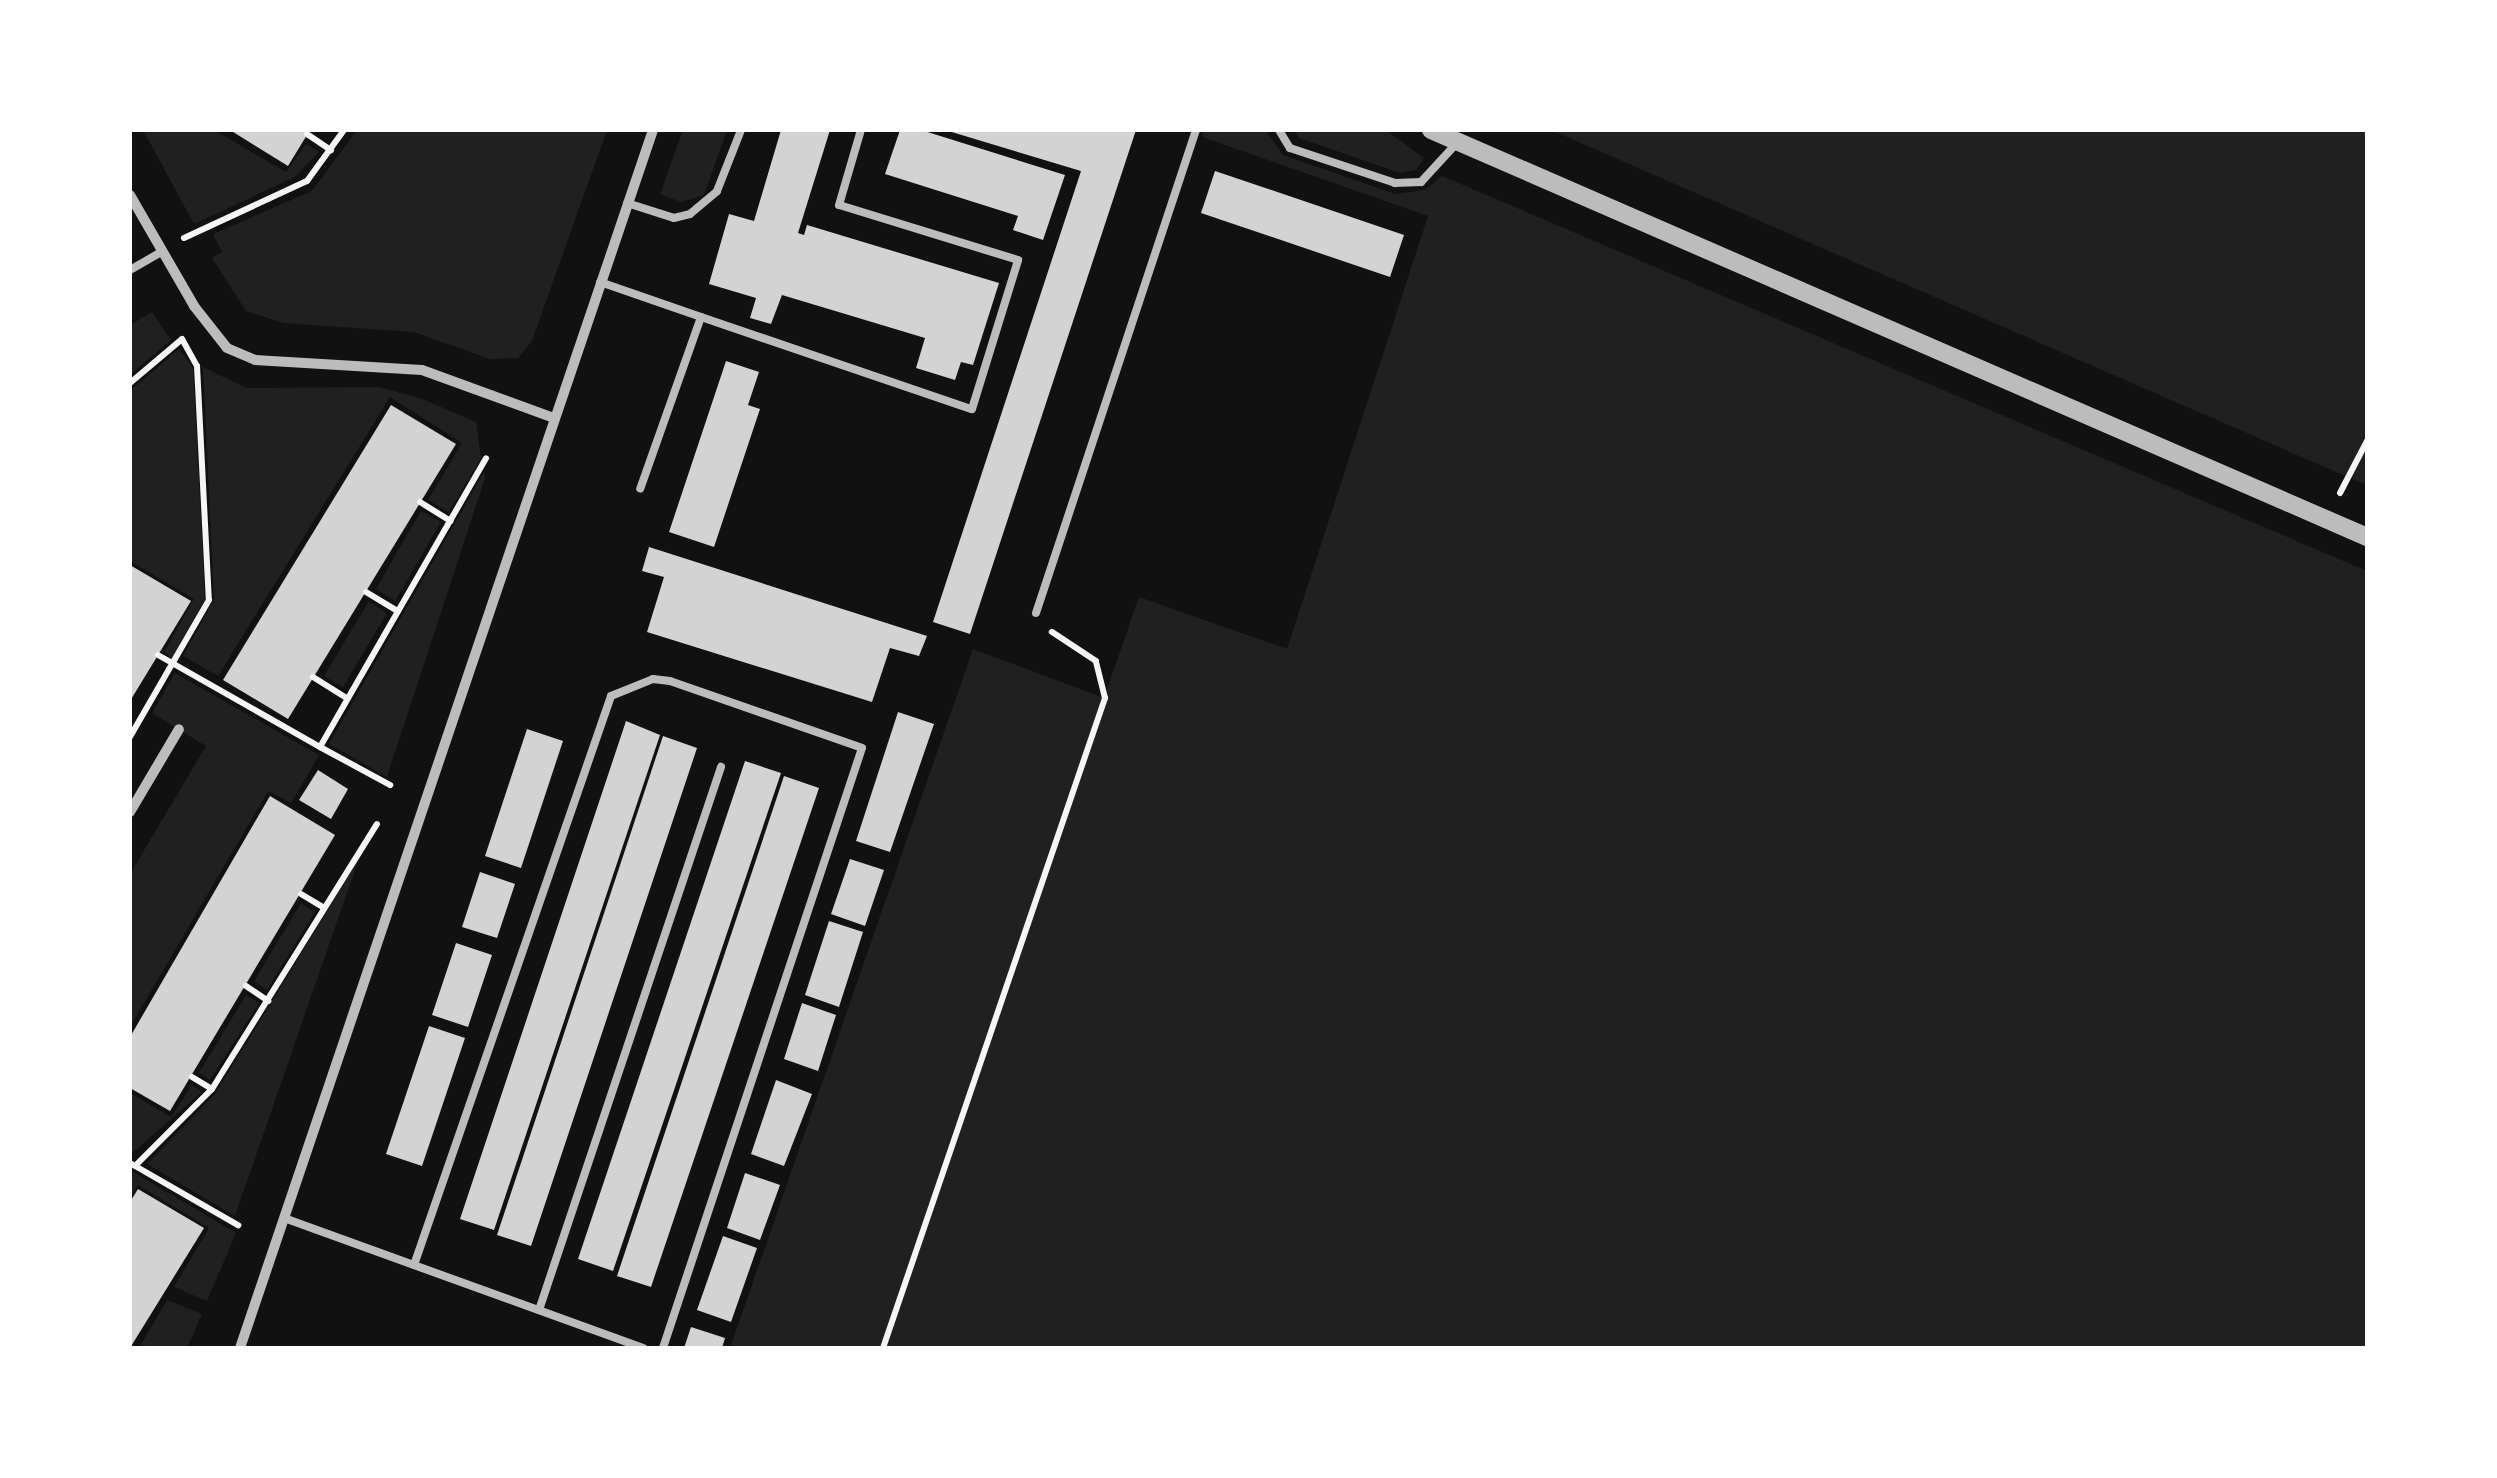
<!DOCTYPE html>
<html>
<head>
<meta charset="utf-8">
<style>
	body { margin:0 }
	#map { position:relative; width:2497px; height:1478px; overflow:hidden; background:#111; font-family:Lora,serif }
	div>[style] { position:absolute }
	.green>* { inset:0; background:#202020 }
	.building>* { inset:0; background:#d3d3d3 }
	.path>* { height:6px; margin:-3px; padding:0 3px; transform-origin:3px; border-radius:3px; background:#f5f5f5 }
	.service>* { height:8px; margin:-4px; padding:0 4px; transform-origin:4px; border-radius:4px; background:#bcbcbc }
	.minor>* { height:10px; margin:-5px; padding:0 5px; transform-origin:5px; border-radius:5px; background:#bcbcbc }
	.tertiary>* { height:18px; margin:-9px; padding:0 9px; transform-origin:9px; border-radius:9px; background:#bcbcbc }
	span { translate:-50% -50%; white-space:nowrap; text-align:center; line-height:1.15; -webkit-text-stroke:9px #fff; paint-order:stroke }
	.frame { position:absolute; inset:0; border:132px solid #fff; pointer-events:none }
</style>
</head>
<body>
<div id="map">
	<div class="green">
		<i style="clip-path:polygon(143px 130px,214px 130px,286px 172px,306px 144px,319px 152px,295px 177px,194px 224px)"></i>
		<i style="clip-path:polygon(357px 130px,607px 130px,532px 341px,518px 358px,490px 359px,414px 332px,283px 323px,246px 311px,212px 258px,222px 252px,213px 234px,312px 191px)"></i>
		<i style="clip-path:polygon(683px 130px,727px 130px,704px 195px,681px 202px,660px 194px)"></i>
		<i style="clip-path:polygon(1204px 130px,1265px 130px,1283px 155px,1395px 194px,1425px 190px,1442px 176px,2367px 571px,2367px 1348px,730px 1348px,973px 649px,1104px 698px,1139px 597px,1287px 649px,1428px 216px,1202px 137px)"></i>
		<i style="clip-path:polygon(1294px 130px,1386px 130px,1424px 158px,1416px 170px,1400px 173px,1299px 138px)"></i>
		<i style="clip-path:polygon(1551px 130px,2367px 130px,2367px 485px,2350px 478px)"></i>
		<i style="clip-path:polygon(152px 312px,171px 340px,130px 375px,130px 325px)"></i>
		<i style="clip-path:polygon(179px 349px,193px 368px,205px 600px,172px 658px,164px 652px,194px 599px,130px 561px,130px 391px)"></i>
		<i style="clip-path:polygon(203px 367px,246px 388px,378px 387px,420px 398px,476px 422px,481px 458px,449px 512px,428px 500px,462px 443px,390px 397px,218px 676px,183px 656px,214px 599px)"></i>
		<i style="clip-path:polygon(484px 472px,485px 478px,387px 777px,329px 744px)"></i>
		<i style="clip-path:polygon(421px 511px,441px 522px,395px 601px,376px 589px)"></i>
		<i style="clip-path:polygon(369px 601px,387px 613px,343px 687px,324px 676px)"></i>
		<i style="clip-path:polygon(175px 673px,319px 755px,291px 803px,268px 791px,130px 1027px,130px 874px,206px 746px,152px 713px)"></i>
		<i style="clip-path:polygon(358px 861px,235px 1216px,147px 1164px,215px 1094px)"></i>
		<i style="clip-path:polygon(301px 903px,315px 912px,267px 990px,254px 981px)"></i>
		<i style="clip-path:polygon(246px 995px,259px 1003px,210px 1080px,199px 1073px)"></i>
		<i style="clip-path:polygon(192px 1085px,202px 1092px,130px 1155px,130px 1093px,171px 1117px)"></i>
		<i style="clip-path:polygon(130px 1170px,236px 1233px,207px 1301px,174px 1287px,209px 1228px,138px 1185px,130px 1197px)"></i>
		<i style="clip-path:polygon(167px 1300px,202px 1314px,187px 1348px,139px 1348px)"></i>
	</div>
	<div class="building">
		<i style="clip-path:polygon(230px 130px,310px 130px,288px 166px)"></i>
		<i style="clip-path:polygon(781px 130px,830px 130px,798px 233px,804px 235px,807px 225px,999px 283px,973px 365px,961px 362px,955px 380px,916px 368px,925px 338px,782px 295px,771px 324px,750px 318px,756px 298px,709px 284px,729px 214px,754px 221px)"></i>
		<i style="clip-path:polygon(900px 130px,921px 130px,1065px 175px,1043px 240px,1013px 230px,1018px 216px,885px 174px)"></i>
		<i style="clip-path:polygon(945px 130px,1136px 130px,970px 634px,933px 622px,1081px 171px)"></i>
		<i style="clip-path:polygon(1215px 171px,1404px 235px,1390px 277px,1201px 213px)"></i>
		<i style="clip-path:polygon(726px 361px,759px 372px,748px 405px,760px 409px,714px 547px,669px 532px)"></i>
		<i style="clip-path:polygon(391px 405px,456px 444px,288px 719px,223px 680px)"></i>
		<i style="clip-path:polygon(649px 547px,671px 554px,927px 636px,919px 656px,890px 648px,872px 702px,647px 632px,664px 577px,642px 571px)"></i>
		<i style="clip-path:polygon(130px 565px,191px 601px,130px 701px)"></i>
		<i style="clip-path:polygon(898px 712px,934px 724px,890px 852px,856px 841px)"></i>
		<i style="clip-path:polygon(626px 721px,660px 735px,494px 1230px,460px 1219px)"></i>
		<i style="clip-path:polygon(527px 729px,563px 741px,521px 868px,485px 856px)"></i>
		<i style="clip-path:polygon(663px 736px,697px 748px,531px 1246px,497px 1235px)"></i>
		<i style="clip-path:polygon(745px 761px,781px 773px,613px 1271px,578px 1259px)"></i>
		<i style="clip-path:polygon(318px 770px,348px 789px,331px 819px,299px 800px)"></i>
		<i style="clip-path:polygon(784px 776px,819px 788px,651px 1287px,617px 1276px)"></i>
		<i style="clip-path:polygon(270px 796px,335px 835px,170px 1111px,130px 1088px,130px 1037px)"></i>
		<i style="clip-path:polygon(850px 859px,884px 870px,865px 926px,831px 914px)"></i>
		<i style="clip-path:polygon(480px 872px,515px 884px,497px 938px,462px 927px)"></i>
		<i style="clip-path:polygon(829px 921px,863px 932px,839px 1007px,805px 995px)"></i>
		<i style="clip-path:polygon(456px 943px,492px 955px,468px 1027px,432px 1015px)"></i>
		<i style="clip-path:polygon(802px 1003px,836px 1015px,818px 1071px,784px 1059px)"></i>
		<i style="clip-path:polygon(429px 1026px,465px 1038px,422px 1166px,386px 1154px)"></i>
		<i style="clip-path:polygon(776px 1080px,812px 1094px,784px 1166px,751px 1154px)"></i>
		<i style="clip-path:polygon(745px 1173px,780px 1185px,760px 1240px,727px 1228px)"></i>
		<i style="clip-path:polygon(138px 1189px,204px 1228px,130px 1348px,130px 1202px)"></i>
		<i style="clip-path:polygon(723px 1236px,757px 1248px,731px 1322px,697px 1310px)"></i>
		<i style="clip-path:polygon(691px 1327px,725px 1338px,722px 1348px,684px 1348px)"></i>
	</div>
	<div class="path">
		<i style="left:307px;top:134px;width:29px;rotate:34deg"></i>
		<i style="left:184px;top:238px;width:136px;rotate:-24.9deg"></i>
		<i style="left:307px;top:181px;width:63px;rotate:-54deg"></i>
		<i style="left:130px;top:383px;width:68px;rotate:-40.2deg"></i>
		<i style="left:182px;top:339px;width:31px;rotate:61deg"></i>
		<i style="left:197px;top:366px;width:234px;rotate:87.1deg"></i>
		<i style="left:209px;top:600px;width:158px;rotate:120deg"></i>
		<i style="left:2340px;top:493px;width:59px;rotate:-62.6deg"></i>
		<i style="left:420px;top:502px;width:36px;rotate:32deg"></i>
		<i style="left:366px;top:592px;width:37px;rotate:31deg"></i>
		<i style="left:158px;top:655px;width:186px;rotate:29.6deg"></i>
		<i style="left:320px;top:747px;width:333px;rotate:-60.1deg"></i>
		<i style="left:313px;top:677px;width:40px;rotate:32deg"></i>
		<i style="left:320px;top:747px;width:80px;rotate:28.5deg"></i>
		<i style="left:301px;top:894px;width:27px;rotate:31deg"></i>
		<i style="left:246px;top:986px;width:27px;rotate:34deg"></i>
		<i style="left:192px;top:1077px;width:23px;rotate:31deg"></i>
		<i style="left:130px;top:1163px;width:125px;rotate:29.9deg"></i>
		<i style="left:135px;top:1166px;width:109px;rotate:-45deg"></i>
		<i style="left:212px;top:1089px;width:312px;rotate:-58.1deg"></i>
		<i style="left:883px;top:1348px;width:687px;rotate:-71.14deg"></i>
		<i style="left:1105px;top:698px;width:38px;rotate:-104deg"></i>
		<i style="left:1096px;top:661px;width:53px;rotate:-146.6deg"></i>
	</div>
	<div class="service">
		<i style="left:1279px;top:130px;width:21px;rotate:59deg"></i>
		<i style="left:1290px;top:148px;width:111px;rotate:18.4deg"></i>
		<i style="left:1395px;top:183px;width:26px;rotate:-2deg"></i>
		<i style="left:1421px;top:182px;width:52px;rotate:-47.4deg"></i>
		<i style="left:627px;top:203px;width:49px;rotate:17.7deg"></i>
		<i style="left:674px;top:218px;width:16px;rotate:-14deg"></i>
		<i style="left:690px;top:214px;width:35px;rotate:-40deg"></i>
		<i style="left:717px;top:191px;width:66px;rotate:-68.5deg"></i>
		<i style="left:130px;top:270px;width:36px;rotate:-30deg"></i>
		<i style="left:600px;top:282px;width:107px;rotate:19.1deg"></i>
		<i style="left:701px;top:317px;width:182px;rotate:109.5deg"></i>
		<i style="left:701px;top:317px;width:286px;rotate:18.8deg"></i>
		<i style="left:972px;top:409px;width:156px;rotate:-72.8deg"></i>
		<i style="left:1018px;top:260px;width:187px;rotate:-162.9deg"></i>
		<i style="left:839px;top:205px;width:78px;rotate:-73.7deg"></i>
		<i style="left:1036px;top:613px;width:509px;rotate:-71.67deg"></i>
		<i style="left:284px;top:1218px;width:382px;rotate:19.9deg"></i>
		<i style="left:414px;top:1265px;width:602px;rotate:-70.9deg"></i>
		<i style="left:611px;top:696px;width:45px;rotate:-22deg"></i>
		<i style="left:653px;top:679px;width:17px;rotate:7deg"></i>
		<i style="left:670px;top:681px;width:203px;rotate:19.2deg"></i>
		<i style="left:862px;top:748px;width:632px;rotate:108.35deg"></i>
		<i style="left:539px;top:1310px;width:573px;rotate:-71.47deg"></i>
	</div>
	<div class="minor">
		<i style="left:130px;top:195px;width:128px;rotate:60deg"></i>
		<i style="left:194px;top:306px;width:53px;rotate:51.8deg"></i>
		<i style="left:227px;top:348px;width:30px;rotate:23deg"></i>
		<i style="left:255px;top:360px;width:167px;rotate:3.4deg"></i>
		<i style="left:422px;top:370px;width:140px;rotate:20deg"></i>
		<i style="left:130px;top:812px;width:96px;rotate:-59.4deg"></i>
		<i style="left:240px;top:1348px;width:1286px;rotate:-71.27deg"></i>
	</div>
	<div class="tertiary">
		<i style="left:1431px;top:130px;width:1021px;rotate:23.5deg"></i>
	</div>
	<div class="frame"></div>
</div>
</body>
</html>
